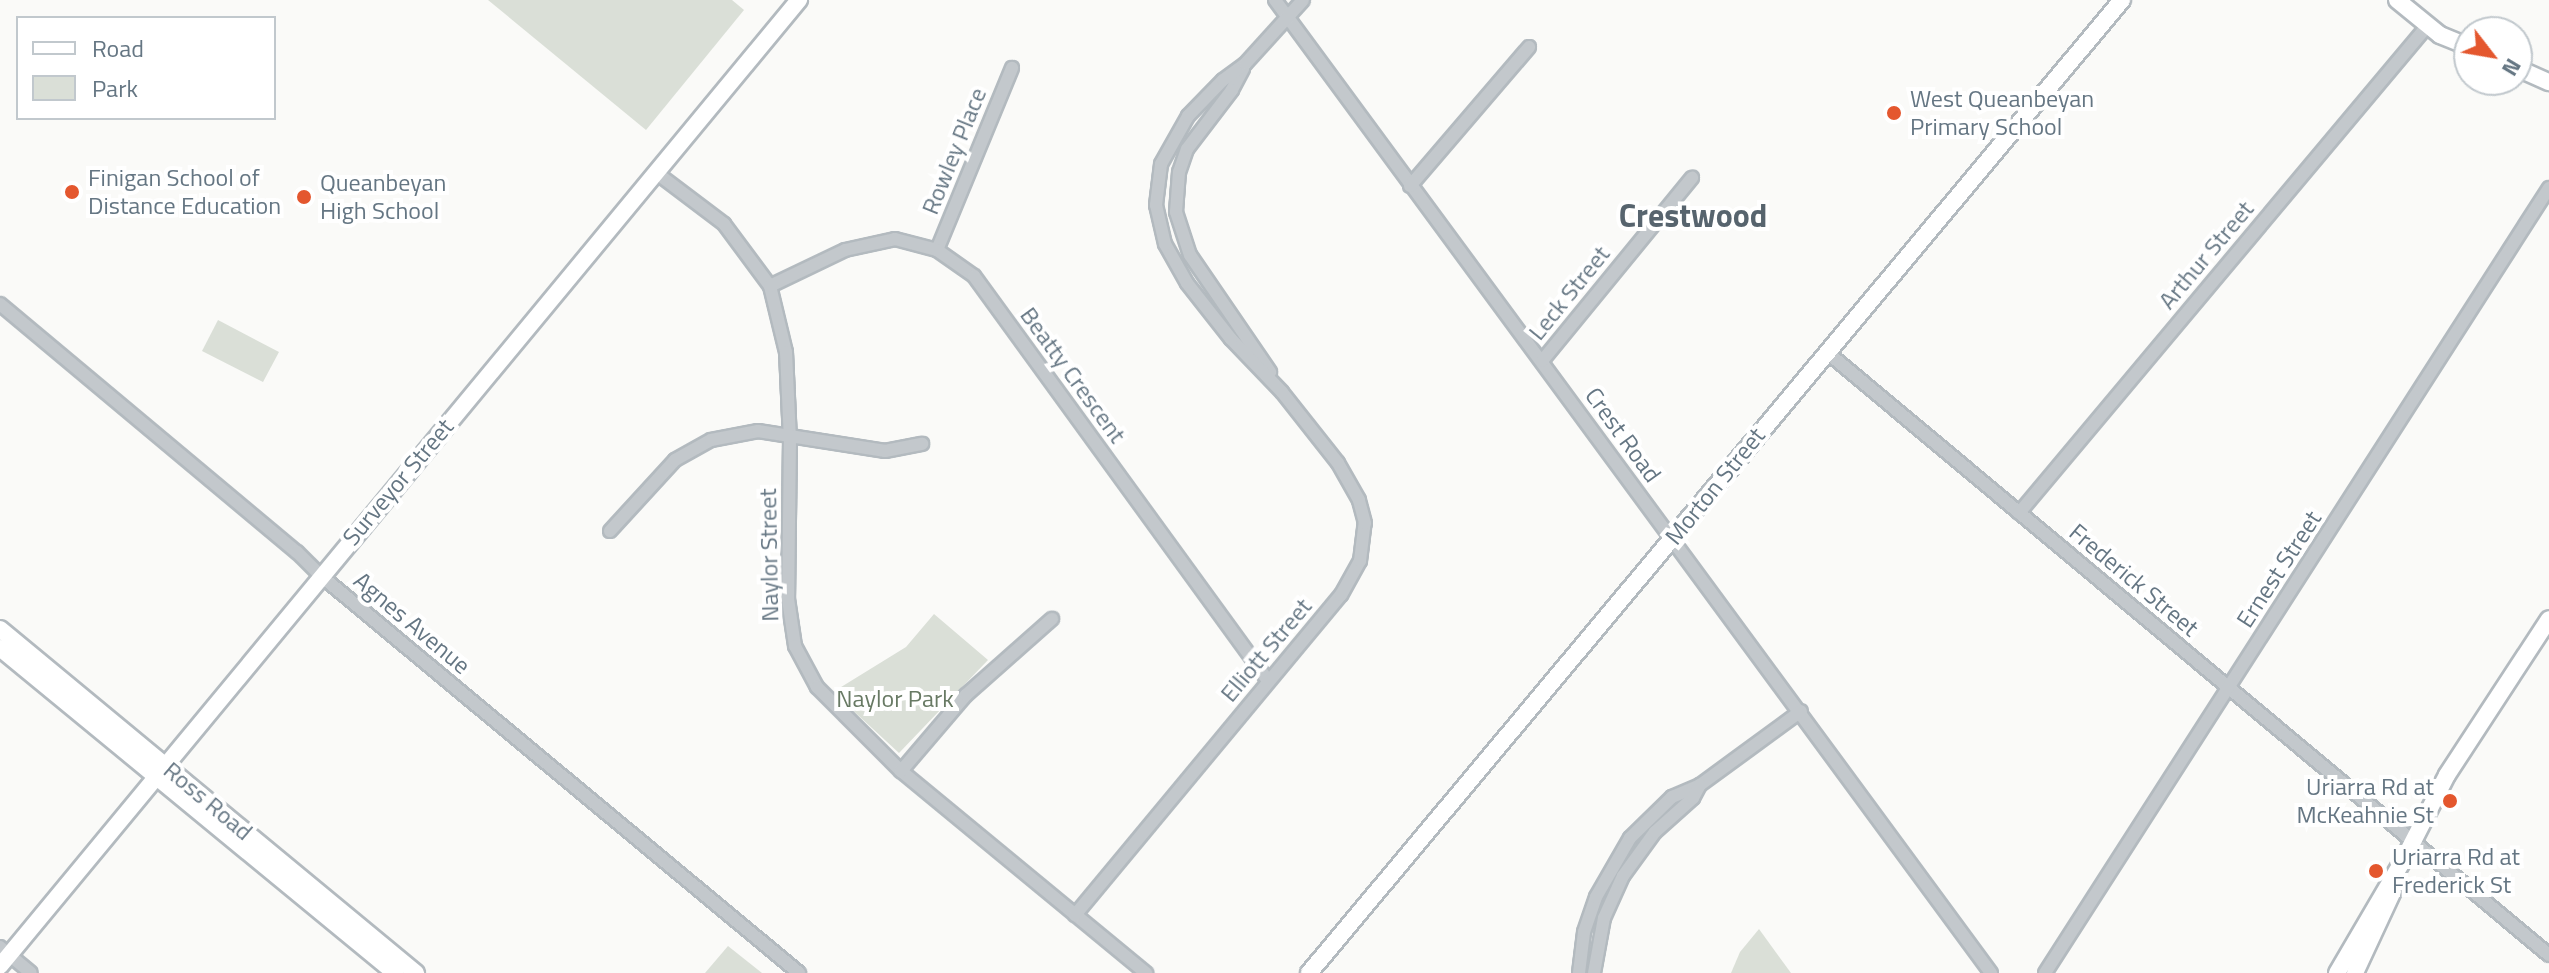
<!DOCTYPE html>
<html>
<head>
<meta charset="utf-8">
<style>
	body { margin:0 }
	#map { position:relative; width:2549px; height:973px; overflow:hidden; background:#fafaf8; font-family:"Titillium Web",sans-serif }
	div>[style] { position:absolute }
	.green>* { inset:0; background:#dadfd7 }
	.roads { filter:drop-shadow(2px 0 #b3babf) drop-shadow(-2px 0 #b3babf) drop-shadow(0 2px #b3babf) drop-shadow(0 -2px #b3babf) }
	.street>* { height:12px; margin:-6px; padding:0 6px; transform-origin:6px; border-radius:6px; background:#c3c8cc }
	.secondary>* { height:16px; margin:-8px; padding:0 8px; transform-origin:8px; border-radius:8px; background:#fff }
	.dots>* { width:22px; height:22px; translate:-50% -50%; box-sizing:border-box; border:4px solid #fff; border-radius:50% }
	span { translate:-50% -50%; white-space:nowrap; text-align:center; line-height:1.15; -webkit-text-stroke:8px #fff; paint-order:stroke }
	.poi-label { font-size:24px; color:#657683 }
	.left { translate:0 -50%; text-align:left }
	.right { translate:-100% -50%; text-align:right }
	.street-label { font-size:24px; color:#657683 }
	.park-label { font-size:24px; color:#687a64 }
	.district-label { font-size:32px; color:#57646e; font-weight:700 }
	.legend { position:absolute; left:16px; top:16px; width:260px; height:104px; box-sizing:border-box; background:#fff; border:2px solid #c1c8cd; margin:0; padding:10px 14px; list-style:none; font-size:24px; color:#657683 }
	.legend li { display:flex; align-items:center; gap:16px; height:40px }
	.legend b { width:40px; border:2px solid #c1c8cd }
	.north { position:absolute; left:2453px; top:16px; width:80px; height:80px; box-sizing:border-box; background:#fff; border:2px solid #c1c8cd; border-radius:50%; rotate:121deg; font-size:22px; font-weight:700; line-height:32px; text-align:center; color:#657683 }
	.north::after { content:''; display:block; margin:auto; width:28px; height:36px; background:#e4572e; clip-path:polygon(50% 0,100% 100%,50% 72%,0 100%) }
</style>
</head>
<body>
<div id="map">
	<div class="green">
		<i style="clip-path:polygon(488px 0,732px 0,744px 10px,646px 130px)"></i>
		<i style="clip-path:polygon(218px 320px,279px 352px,263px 382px,202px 351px)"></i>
		<i style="clip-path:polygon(934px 614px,988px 660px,899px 753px,833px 692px,906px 647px)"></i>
		<i style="clip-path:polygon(1759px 929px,1791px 973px,1731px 973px,1740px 952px)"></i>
		<i style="clip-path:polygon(728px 946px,762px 973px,705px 973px)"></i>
	</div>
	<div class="roads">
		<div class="street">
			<i style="left:1275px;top:0;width:1208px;rotate:53.65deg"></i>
			<i style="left:1243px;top:69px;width:24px;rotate:118deg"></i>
			<i style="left:1232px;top:90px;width:74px;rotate:127.3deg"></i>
			<i style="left:1187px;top:149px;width:24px;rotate:109deg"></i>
			<i style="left:1179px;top:172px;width:40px;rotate:94.3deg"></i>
			<i style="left:1176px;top:212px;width:45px;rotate:72deg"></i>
			<i style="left:1190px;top:255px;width:142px;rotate:55.6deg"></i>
			<i style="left:658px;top:174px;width:83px;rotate:37.1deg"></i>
			<i style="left:724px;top:224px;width:77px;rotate:53.4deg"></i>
			<i style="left:770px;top:286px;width:68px;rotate:76.4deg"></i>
			<i style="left:786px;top:352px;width:87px;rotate:87.4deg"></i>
			<i style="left:790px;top:439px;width:160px;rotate:90.7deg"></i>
			<i style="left:788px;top:599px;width:48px;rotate:81.5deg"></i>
			<i style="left:795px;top:646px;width:47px;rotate:61.8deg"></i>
			<i style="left:817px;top:687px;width:119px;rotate:45deg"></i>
			<i style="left:901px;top:771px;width:318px;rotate:39.5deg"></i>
			<i style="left:1410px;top:186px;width:183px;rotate:-49.4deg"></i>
			<i style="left:937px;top:250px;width:197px;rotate:-67.6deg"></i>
			<i style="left:770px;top:286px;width:83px;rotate:-25.6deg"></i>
			<i style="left:845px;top:250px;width:51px;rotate:-12.4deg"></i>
			<i style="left:895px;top:239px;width:43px;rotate:14.7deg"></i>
			<i style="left:937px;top:250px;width:45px;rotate:35.1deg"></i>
			<i style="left:974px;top:276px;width:500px;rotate:54deg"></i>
			<i style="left:0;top:304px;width:387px;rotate:39.9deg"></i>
			<i style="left:297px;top:552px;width:33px;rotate:45deg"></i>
			<i style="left:320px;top:575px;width:623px;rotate:39.72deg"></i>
			<i style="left:1828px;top:353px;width:939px;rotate:39.86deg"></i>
			<i style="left:1542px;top:361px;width:237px;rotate:-50.7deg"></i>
			<i style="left:2019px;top:513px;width:637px;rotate:-50.03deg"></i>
			<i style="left:610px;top:531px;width:96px;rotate:-47.5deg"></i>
			<i style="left:675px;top:460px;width:41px;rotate:-29.1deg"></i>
			<i style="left:711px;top:440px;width:48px;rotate:-10.8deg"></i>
			<i style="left:758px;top:431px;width:129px;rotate:8.9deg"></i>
			<i style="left:885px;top:451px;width:38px;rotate:-11deg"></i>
			<i style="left:901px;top:771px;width:100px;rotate:-49.5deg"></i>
			<i style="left:966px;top:695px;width:115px;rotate:-41.5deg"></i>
			<i style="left:1075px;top:915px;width:416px;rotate:-50.3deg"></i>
			<i style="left:1341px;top:595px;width:39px;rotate:-61deg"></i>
			<i style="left:1360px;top:561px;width:38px;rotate:-83deg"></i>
			<i style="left:1365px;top:523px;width:24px;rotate:-105deg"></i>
			<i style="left:1359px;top:500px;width:43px;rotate:-119.6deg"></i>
			<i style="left:1338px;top:463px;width:90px;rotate:-128.3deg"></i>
			<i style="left:1282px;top:392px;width:74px;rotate:-133.9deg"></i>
			<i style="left:1231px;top:339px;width:71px;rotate:-128.2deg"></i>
			<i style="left:1187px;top:283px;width:45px;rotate:-119.4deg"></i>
			<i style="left:1165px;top:244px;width:40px;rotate:-103deg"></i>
			<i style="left:1156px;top:205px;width:41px;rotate:-83deg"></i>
			<i style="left:1161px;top:164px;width:55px;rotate:-60.6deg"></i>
			<i style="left:1188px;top:116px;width:50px;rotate:-45.8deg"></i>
			<i style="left:1223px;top:80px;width:27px;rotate:-36deg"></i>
			<i style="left:1245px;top:64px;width:86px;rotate:-47.8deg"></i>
			<i style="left:0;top:947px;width:40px;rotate:40deg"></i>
			<i style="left:1579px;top:973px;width:41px;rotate:-83deg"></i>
			<i style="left:1584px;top:932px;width:37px;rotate:-71deg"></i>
			<i style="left:1596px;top:897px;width:68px;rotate:-60deg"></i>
			<i style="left:1630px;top:838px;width:59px;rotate:-44.3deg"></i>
			<i style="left:1672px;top:797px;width:30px;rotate:-23deg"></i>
			<i style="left:1700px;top:785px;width:125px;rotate:-36.2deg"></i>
			<i style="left:1594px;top:973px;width:56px;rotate:-79.7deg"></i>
			<i style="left:1604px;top:918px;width:46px;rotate:-65.7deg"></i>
			<i style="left:1623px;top:876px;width:54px;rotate:-54deg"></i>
			<i style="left:1655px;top:832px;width:51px;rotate:-41.8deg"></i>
			<i style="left:1693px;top:798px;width:15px;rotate:-62deg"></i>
			<i style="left:2045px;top:973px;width:933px;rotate:-57.3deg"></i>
		</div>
		<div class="secondary">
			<i style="left:2397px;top:0;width:55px;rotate:39.1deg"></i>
			<i style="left:2440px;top:35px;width:31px;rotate:22deg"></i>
			<i style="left:2517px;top:68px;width:35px;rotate:24deg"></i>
			<i style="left:0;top:629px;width:540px;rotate:39.59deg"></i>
			<i style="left:0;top:648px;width:512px;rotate:39.45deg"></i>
			<i style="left:0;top:966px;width:1254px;rotate:-50.41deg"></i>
			<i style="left:1309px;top:973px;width:1268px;rotate:-50.12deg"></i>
			<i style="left:2337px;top:973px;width:132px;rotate:-59.6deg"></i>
			<i style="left:2404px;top:859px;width:94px;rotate:-62.9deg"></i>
			<i style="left:2447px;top:775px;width:186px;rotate:-56.8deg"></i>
			<i style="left:2355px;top:973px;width:90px;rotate:-65.1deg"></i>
		</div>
	</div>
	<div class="dots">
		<i style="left:1894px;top:113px;background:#e4572e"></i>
		<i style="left:72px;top:192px;background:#e4572e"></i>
		<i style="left:304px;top:197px;background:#e4572e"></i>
		<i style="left:2450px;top:801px;background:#e4572e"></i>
		<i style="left:2376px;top:871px;background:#e4572e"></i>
	</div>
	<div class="poi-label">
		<span class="left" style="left:1910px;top:113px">West Queanbeyan<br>Primary School</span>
		<span class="left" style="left:88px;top:192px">Finigan School of<br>Distance Education</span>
		<span class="left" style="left:320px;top:197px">Queanbeyan<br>High School</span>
		<span class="right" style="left:2434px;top:801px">Uriarra Rd at<br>McKeahnie St</span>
		<span class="left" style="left:2392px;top:871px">Uriarra Rd at<br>Frederick St</span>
	</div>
	<div class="street-label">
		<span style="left:954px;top:151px;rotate:-68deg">Rowley Place</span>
		<span style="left:2206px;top:255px;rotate:-50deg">Arthur Street</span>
		<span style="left:1569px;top:293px;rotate:-51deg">Leck Street</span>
		<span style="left:1073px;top:375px;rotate:54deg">Beatty Crescent</span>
		<span style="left:1623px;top:435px;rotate:54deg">Crest Road</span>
		<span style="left:398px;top:482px;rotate:-50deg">Surveyor Street</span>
		<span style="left:1715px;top:486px;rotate:-51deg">Morton Street</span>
		<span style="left:769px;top:555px;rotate:-91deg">Naylor Street</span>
		<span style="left:2279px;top:569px;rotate:-57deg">Ernest Street</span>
		<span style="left:2134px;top:580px;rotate:40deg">Frederick Street</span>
		<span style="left:412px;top:623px;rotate:40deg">Agnes Avenue</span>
		<span style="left:1266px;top:650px;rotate:-50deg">Elliott Street</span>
		<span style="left:208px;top:801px;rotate:40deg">Ross Road</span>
	</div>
	<div class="park-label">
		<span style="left:895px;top:699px">Naylor Park</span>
	</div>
	<div class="district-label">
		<span style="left:1693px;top:215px">Crestwood</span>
	</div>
	<ul class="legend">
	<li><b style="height:10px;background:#fff"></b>Road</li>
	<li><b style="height:22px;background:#dadfd7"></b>Park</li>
	</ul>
	<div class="north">N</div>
</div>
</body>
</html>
